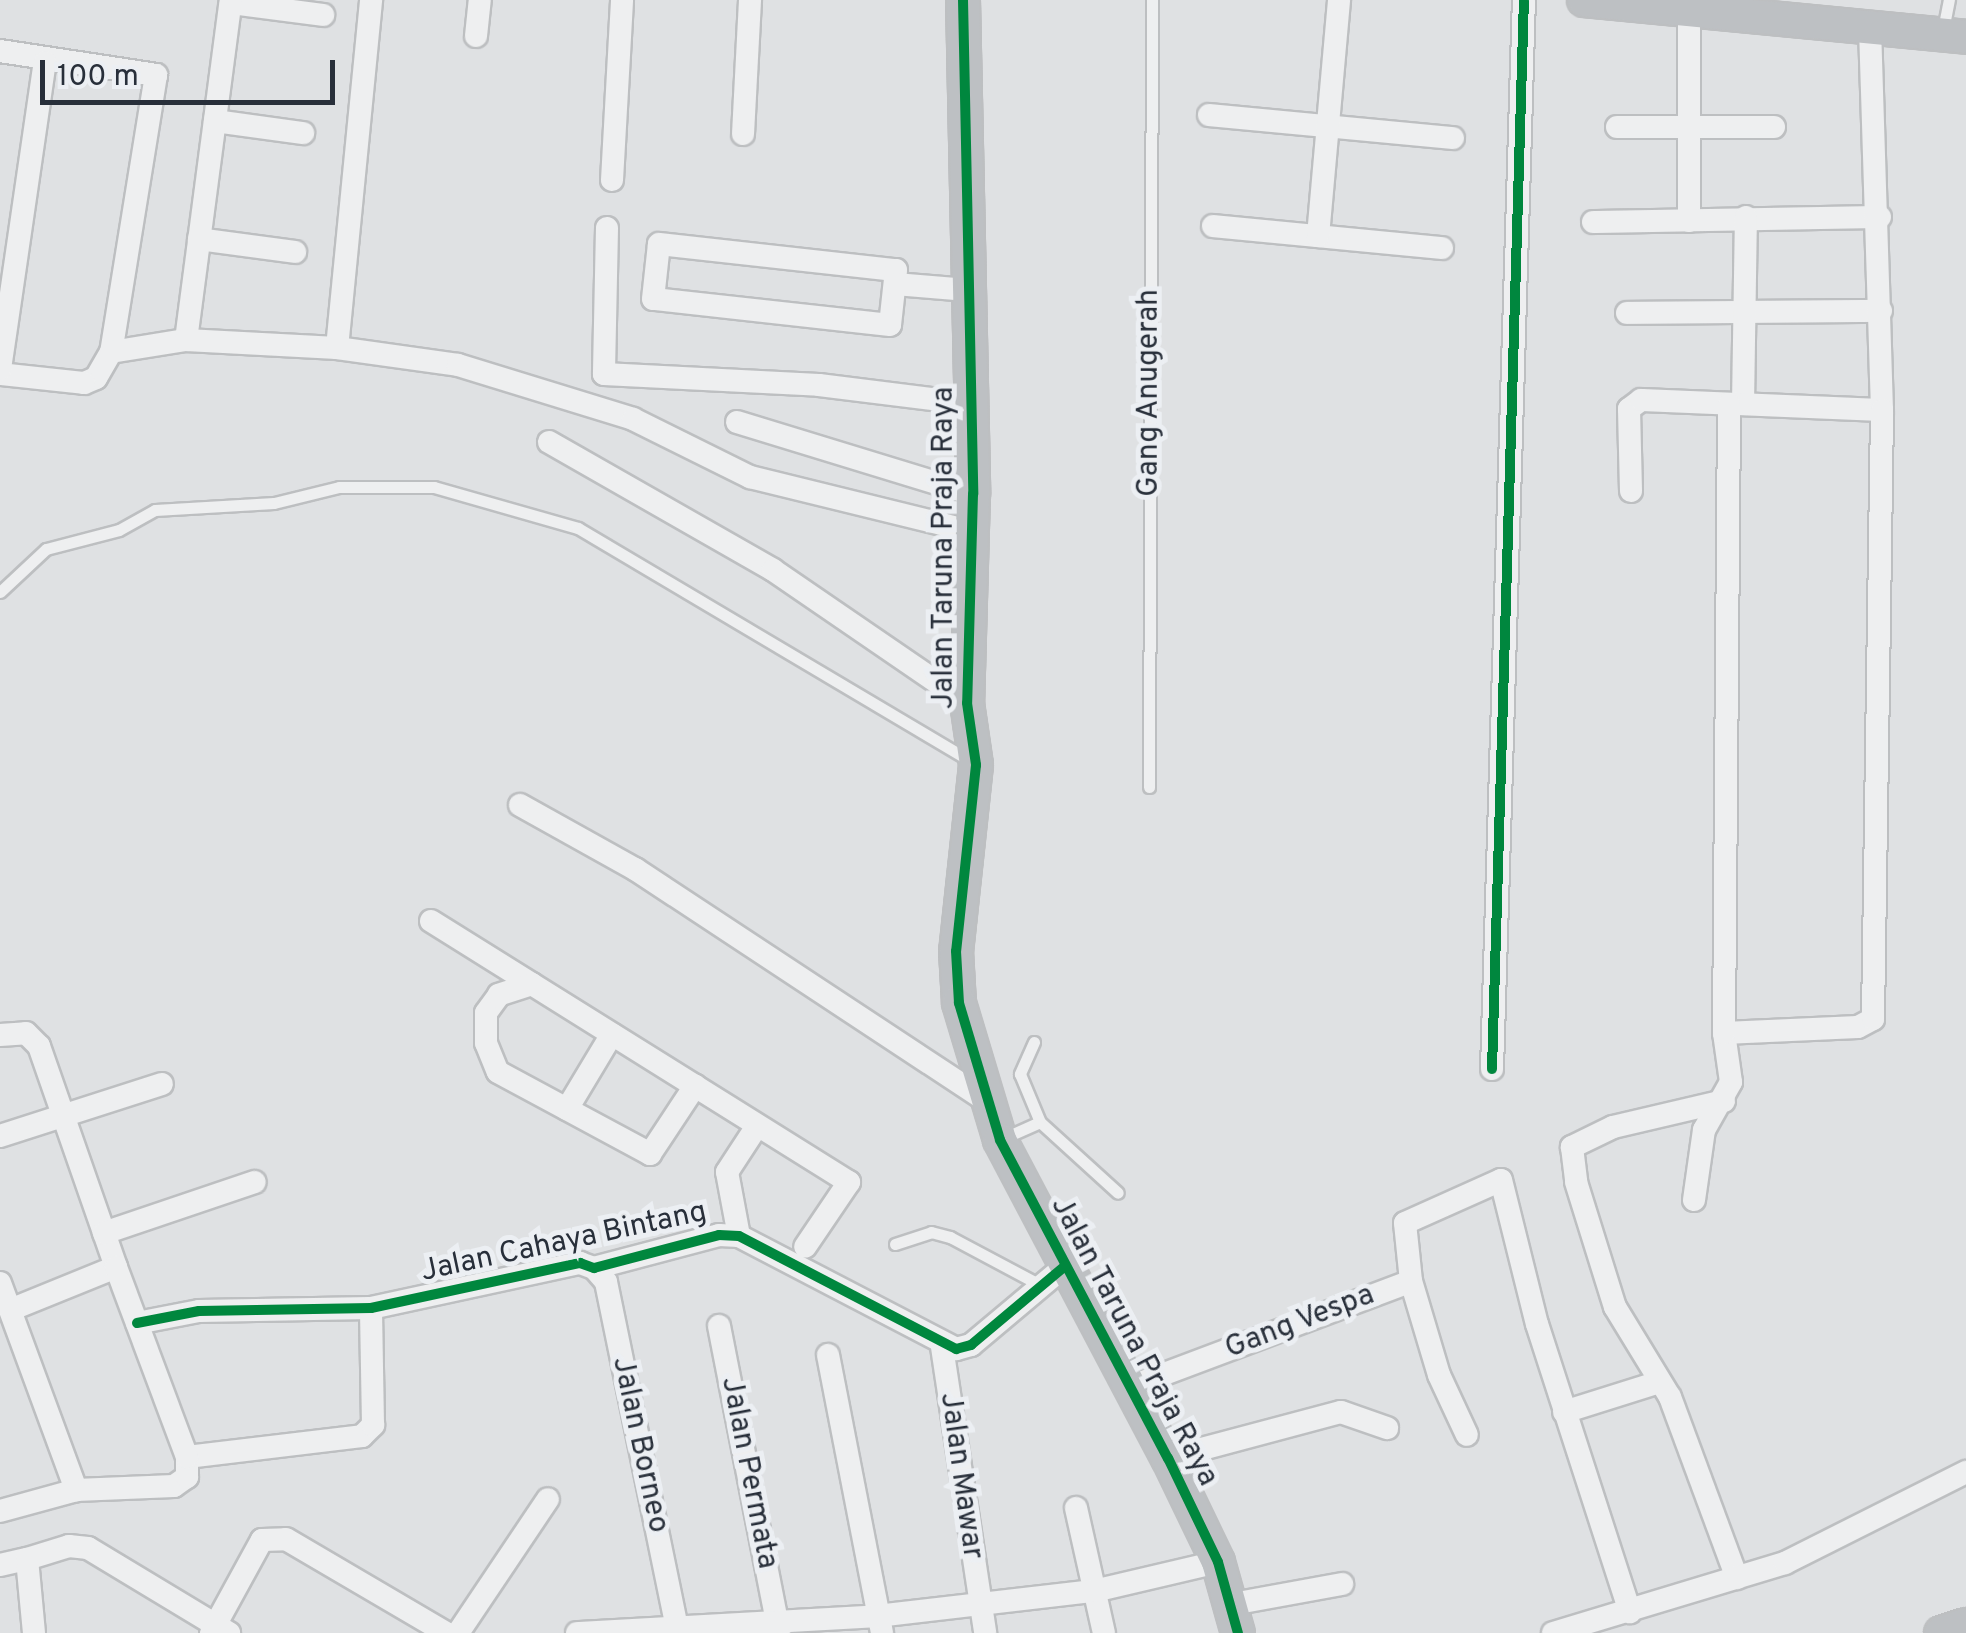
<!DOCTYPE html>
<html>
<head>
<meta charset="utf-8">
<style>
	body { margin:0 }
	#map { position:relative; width:1966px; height:1633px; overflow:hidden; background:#dfe1e3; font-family:Overpass,sans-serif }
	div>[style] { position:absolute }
	.roads { filter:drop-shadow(2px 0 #bdbfc1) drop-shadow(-2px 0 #bdbfc1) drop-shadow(0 2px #bdbfc1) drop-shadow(0 -2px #bdbfc1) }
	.lane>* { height:11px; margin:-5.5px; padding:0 5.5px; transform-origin:5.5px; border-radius:5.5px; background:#eeeff0 }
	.street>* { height:22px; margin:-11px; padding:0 11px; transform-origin:11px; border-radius:11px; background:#eeeff0 }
	.secondary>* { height:32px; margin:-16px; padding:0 16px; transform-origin:16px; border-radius:16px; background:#bdc0c3 }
	.cycleway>* { height:10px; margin:-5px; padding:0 5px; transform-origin:5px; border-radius:5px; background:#00873e }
	span { translate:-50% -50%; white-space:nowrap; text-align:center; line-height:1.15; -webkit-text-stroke:10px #eceff3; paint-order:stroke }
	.street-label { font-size:30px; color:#282f3a }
	.scale { position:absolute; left:40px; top:60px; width:295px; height:45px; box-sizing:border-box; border:5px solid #282f3a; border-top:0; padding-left:12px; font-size:30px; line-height:35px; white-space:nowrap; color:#282f3a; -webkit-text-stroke:8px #eceff3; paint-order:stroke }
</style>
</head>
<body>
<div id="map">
	<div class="roads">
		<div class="lane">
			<i style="left:1943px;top:30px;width:31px;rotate:-79deg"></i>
			<i style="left:0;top:592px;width:63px;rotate:-43.1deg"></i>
			<i style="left:46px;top:549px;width:75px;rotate:-14.6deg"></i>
			<i style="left:119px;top:530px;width:41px;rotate:-29.1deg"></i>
			<i style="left:155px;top:510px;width:119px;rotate:-3.4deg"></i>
			<i style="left:274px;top:503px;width:67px;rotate:-13.8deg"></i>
			<i style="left:339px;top:487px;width:95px"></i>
			<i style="left:434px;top:487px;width:150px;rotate:15.9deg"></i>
			<i style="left:578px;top:528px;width:454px;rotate:30.7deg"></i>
			<i style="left:1149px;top:787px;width:787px;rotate:-89.78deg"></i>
			<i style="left:1034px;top:1042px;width:35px;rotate:114deg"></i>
			<i style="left:1020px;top:1074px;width:52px;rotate:67.4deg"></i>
			<i style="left:1004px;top:1138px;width:39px;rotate:-24deg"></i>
			<i style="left:1040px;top:1122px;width:105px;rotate:42.3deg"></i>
			<i style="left:895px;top:1244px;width:38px;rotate:-18deg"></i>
			<i style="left:931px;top:1232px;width:20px;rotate:15deg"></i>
			<i style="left:950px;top:1237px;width:104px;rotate:28deg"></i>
		</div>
		<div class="street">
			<i style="left:231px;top:3px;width:93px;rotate:7.4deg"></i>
			<i style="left:1689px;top:13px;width:208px;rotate:90deg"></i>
			<i style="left:476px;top:36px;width:36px;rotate:-84deg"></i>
			<i style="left:0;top:51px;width:158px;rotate:8.7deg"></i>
			<i style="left:156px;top:75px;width:281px;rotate:99.2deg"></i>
			<i style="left:111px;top:352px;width:30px;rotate:120deg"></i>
			<i style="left:96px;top:378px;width:13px;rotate:157deg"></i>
			<i style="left:84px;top:383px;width:84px;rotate:-173.9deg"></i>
			<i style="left:1209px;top:115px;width:245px;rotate:5.4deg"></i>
			<i style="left:215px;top:121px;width:89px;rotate:7.8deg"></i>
			<i style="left:1617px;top:127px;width:157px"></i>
			<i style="left:743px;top:134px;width:134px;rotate:-87deg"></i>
			<i style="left:612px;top:180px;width:180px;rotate:-86.8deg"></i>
			<i style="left:1593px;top:222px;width:287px;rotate:-1deg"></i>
			<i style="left:1213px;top:226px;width:230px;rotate:5.5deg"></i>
			<i style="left:607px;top:228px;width:146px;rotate:91.2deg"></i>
			<i style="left:604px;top:374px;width:215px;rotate:2.9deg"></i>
			<i style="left:819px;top:385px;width:153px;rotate:7.1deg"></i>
			<i style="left:1318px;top:236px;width:237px;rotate:-84.9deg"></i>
			<i style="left:199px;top:239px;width:97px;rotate:7.7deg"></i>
			<i style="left:659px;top:244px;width:238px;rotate:6.3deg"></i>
			<i style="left:896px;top:270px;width:55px;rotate:96.2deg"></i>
			<i style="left:890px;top:325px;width:238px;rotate:-173.7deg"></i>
			<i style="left:653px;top:299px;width:55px;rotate:-83.8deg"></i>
			<i style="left:895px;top:284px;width:73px;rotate:4.7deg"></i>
			<i style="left:1627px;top:313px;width:254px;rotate:-0.5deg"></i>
			<i style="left:186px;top:340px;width:343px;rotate:-82.5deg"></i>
			<i style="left:337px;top:348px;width:350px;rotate:-84.4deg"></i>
			<i style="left:111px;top:352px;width:76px;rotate:-9.1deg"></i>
			<i style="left:186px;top:340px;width:151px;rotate:3deg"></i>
			<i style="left:337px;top:348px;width:122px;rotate:8deg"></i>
			<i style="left:458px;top:365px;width:183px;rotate:17.1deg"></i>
			<i style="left:633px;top:419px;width:131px;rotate:26.4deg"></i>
			<i style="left:750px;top:477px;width:227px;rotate:13.8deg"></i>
			<i style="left:0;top:369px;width:310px;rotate:-81.7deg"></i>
			<i style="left:1743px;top:404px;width:187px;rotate:-89.1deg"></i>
			<i style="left:737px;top:422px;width:247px;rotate:17deg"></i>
			<i style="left:549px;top:442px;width:258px;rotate:29.7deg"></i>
			<i style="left:773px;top:570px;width:235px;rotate:34.4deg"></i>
			<i style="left:1631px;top:491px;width:82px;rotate:-91.4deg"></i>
			<i style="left:1629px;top:409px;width:15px;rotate:-37deg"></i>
			<i style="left:1641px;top:400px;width:241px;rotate:2.4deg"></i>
			<i style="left:1882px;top:410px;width:384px;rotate:-91.8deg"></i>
			<i style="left:520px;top:805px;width:132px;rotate:29.1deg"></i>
			<i style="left:635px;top:869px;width:422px;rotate:33.4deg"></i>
			<i style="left:431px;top:921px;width:493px;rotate:32deg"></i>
			<i style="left:849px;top:1182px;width:78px;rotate:124.1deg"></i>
			<i style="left:532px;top:984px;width:35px;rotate:162deg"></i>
			<i style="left:499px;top:995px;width:22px;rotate:126deg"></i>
			<i style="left:486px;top:1013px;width:30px;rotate:90deg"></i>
			<i style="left:486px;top:1043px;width:31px;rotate:68deg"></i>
			<i style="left:498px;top:1072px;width:173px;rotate:28.3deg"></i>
			<i style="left:650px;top:1154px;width:82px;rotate:-56.5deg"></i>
			<i style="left:1724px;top:1033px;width:134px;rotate:-2.6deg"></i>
			<i style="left:1858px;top:1027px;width:17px;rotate:-28deg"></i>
			<i style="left:1873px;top:1019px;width:609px;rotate:-89.15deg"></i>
			<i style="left:0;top:1035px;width:26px;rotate:-4deg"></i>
			<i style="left:26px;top:1033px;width:18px;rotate:45deg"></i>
			<i style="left:39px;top:1046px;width:234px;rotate:70.8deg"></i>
			<i style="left:116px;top:1267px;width:114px;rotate:157.9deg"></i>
			<i style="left:1492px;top:1069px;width:1069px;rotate:-88.29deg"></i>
			<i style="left:1724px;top:1101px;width:114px;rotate:166.8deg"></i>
			<i style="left:1613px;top:1127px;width:46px;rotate:154deg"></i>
			<i style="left:1572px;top:1147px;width:35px;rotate:83deg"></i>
			<i style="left:1576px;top:1182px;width:131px;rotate:72.7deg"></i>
			<i style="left:1615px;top:1307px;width:105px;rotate:58.6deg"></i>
			<i style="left:1670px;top:1397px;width:193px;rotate:69.7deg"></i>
			<i style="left:567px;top:1109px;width:87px;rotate:-59deg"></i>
			<i style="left:0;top:1136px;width:170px;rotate:-17.8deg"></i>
			<i style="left:1694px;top:1200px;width:71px;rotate:-81.9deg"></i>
			<i style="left:1704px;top:1130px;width:55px;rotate:-60.6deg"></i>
			<i style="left:1731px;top:1082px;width:49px;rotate:-98.1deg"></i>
			<i style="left:1724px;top:1033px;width:629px;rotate:-89.54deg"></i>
			<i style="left:104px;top:1233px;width:159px;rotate:-18.7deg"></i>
			<i style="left:739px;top:1236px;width:65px;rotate:-100.6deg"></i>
			<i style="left:727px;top:1172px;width:55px;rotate:-56.9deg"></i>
			<i style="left:594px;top:1268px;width:18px;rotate:49deg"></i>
			<i style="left:606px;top:1282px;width:358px;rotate:78.4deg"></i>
			<i style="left:1411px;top:1281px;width:98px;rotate:73.4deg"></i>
			<i style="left:1439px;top:1375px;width:66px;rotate:65deg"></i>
			<i style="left:0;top:1283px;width:221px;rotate:69.8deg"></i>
			<i style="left:137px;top:1323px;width:63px;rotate:-11deg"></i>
			<i style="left:199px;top:1311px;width:172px;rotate:-1deg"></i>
			<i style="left:371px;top:1308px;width:214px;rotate:-12.2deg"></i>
			<i style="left:580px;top:1263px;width:15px;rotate:20deg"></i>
			<i style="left:594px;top:1268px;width:129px;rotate:-14.8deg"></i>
			<i style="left:719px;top:1235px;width:20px;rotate:3deg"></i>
			<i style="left:739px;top:1236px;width:245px;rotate:27.5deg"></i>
			<i style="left:956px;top:1349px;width:16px;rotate:-15deg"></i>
			<i style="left:971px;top:1345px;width:123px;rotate:-40deg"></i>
			<i style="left:719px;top:1326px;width:312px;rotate:78.9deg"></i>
			<i style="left:942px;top:1347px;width:289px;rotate:81.4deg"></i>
			<i style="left:828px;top:1355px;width:283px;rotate:79deg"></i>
			<i style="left:1127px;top:1388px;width:303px;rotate:-20.6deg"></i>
			<i style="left:1411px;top:1281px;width:58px;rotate:-95.9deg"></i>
			<i style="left:1405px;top:1223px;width:105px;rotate:-24.1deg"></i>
			<i style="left:1501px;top:1180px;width:148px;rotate:76deg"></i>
			<i style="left:1537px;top:1324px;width:303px;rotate:72.1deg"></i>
			<i style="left:1564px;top:1412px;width:100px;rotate:-17.5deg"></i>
			<i style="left:187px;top:1457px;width:176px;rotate:-6.8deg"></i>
			<i style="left:362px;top:1436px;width:16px;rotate:-45deg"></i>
			<i style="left:373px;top:1425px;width:117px;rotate:-91deg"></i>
			<i style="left:1168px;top:1458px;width:179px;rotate:-14.9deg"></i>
			<i style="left:1341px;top:1412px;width:49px;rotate:19.2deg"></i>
			<i style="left:1076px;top:1508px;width:128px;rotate:77.4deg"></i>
			<i style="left:0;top:1511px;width:79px;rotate:-15.4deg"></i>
			<i style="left:76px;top:1490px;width:98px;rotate:-2.3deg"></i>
			<i style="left:174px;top:1486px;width:16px;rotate:-35deg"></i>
			<i style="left:187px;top:1477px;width:20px;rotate:-90deg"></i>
			<i style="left:187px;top:1457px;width:203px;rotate:-110.5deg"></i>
			<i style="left:0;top:1565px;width:28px;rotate:-13deg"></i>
			<i style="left:1232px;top:1604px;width:112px;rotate:-10.3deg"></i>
			<i style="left:34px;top:1633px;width:74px;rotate:-95.4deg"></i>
			<i style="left:27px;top:1559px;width:44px;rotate:-17.2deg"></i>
			<i style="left:69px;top:1546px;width:19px;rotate:6deg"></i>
			<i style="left:88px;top:1548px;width:165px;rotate:31.1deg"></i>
			<i style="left:211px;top:1633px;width:106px;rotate:-61.3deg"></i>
			<i style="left:262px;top:1540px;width:24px;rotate:-2deg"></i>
			<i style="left:286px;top:1539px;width:186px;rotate:30.4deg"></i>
			<i style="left:458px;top:1633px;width:161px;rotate:-56.1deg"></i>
			<i style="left:577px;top:1633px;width:300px;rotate:-3.2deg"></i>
			<i style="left:877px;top:1616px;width:218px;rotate:-6.6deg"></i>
			<i style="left:1094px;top:1591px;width:127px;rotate:-13.2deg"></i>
			<i style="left:1553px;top:1633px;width:242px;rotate:-16.8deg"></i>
			<i style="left:1785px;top:1563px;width:203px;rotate:-26.7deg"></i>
		</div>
		<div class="secondary">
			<i style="left:963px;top:0;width:494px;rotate:88.8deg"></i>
			<i style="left:973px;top:494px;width:209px;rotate:91.6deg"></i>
			<i style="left:967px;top:703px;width:63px;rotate:81.7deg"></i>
			<i style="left:976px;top:765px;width:187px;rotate:96.1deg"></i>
			<i style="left:956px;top:951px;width:52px;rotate:86.7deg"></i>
			<i style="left:959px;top:1003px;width:143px;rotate:73.3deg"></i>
			<i style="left:1000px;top:1140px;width:360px;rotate:62.2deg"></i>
			<i style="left:1168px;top:1458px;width:115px;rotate:64.3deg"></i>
			<i style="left:1218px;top:1562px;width:74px;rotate:74.3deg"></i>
			<i style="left:1584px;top:0;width:384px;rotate:5.5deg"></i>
			<i style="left:1941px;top:1633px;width:26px;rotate:-18deg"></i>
		</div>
	</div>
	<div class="cycleway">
		<i style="left:963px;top:0;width:494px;rotate:88.8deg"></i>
		<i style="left:973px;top:494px;width:209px;rotate:91.6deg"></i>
		<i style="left:967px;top:703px;width:63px;rotate:81.7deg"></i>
		<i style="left:976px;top:765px;width:187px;rotate:96.1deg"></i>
		<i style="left:956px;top:951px;width:52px;rotate:86.7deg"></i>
		<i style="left:959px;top:1003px;width:143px;rotate:73.3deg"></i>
		<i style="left:1000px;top:1140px;width:360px;rotate:62.2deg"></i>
		<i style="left:1168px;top:1458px;width:115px;rotate:64.3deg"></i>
		<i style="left:1218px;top:1562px;width:74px;rotate:74.3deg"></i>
		<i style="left:1492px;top:1069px;width:1069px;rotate:-88.29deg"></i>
		<i style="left:137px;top:1323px;width:63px;rotate:-11deg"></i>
		<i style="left:199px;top:1311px;width:172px;rotate:-1deg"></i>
		<i style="left:371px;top:1308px;width:214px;rotate:-12.2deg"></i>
		<i style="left:580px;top:1263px;width:15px;rotate:20deg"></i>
		<i style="left:594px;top:1268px;width:129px;rotate:-14.8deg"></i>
		<i style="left:719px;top:1235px;width:20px;rotate:3deg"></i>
		<i style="left:739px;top:1236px;width:245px;rotate:27.5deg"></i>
		<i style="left:956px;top:1349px;width:16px;rotate:-15deg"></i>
		<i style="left:971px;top:1345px;width:123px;rotate:-40deg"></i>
	</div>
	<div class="street-label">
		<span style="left:1150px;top:393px;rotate:-90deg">Gang Anugerah</span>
		<span style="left:945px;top:548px;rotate:-90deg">Jalan Taruna Praja Raya</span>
		<span style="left:564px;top:1243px;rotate:-12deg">Jalan Cahaya Bintang</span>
		<span style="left:1300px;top:1323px;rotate:-21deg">Gang Vespa</span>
		<span style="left:1133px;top:1342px;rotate:62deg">Jalan Taruna Praja Raya</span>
		<span style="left:639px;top:1445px;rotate:78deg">Jalan Borneo</span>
		<span style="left:748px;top:1473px;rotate:79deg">Jalan Permata</span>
		<span style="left:960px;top:1476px;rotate:82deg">Jalan Mawar</span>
	</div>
	<div class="scale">100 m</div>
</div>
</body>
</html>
